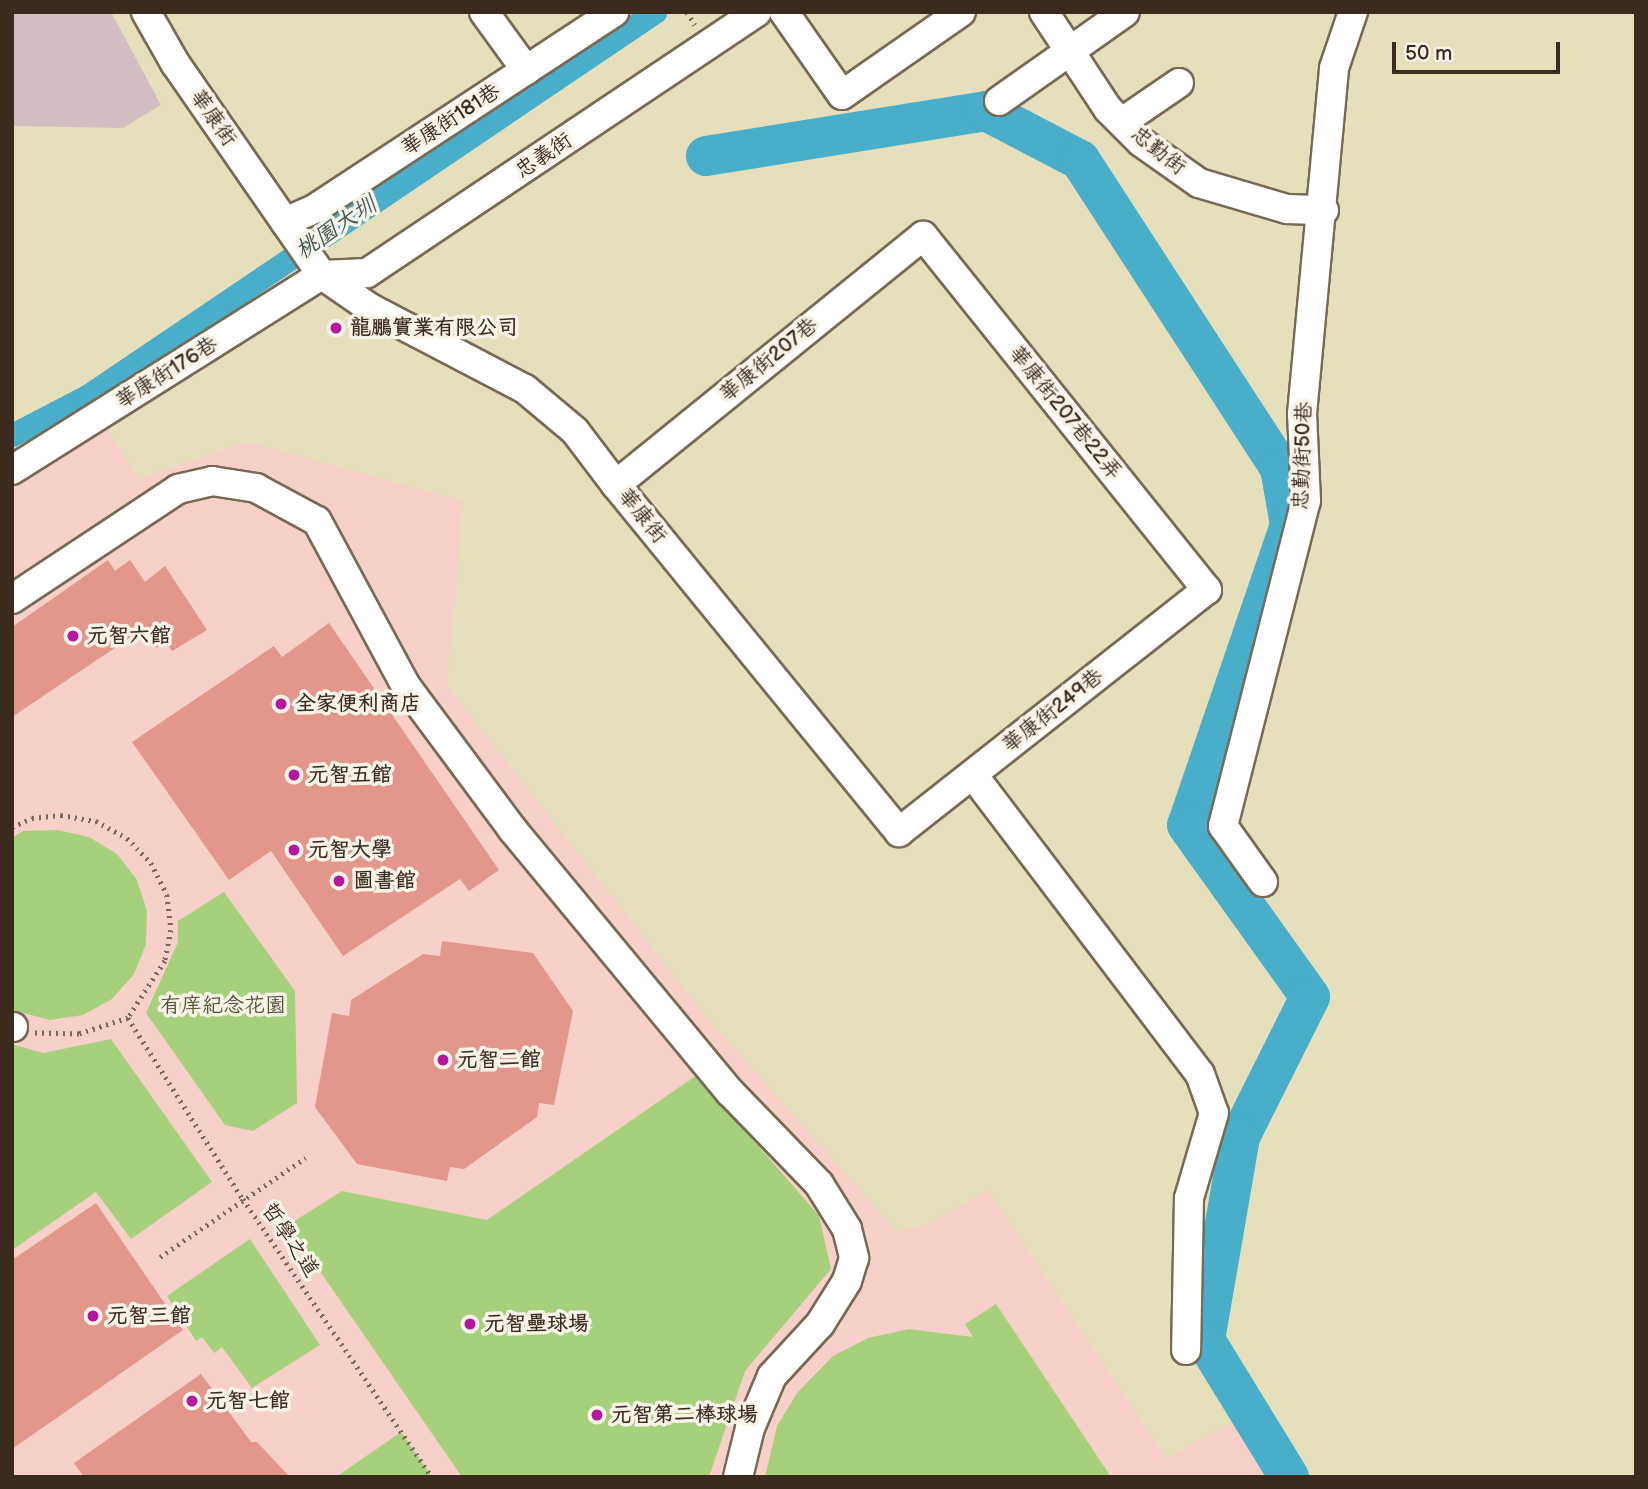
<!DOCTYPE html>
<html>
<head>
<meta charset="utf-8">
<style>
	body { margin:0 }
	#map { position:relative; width:1648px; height:1489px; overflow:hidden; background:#e6dfbb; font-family:"Balsamiq Sans","LXGW WenKai TC",sans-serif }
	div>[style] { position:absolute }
	.built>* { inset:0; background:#f7d0ca }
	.industrial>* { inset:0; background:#d2bec2 }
	.green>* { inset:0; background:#a6d07c }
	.canal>* { height:23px; margin:-11.5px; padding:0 11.5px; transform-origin:11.5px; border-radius:11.5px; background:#49aec9 }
	.river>* { height:40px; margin:-20px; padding:0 20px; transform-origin:20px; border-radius:20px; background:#49aec9 }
	.building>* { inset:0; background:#e3968c }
	.path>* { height:4.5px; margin-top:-2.25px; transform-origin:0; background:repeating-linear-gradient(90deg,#776955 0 2px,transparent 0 7px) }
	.roads { filter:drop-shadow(2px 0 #776955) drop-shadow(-2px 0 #776955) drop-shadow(0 2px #776955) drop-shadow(0 -2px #776955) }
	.minor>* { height:28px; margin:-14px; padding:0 14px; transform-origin:14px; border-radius:14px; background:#fff }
	.dots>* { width:19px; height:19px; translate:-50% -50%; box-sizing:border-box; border:4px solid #f7f3e8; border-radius:50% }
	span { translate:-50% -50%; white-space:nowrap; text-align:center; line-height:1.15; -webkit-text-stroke:7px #f7f3e8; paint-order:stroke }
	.street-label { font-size:21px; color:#3b2a1e }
	.poi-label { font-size:21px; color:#3b2a1e; font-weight:700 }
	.left { translate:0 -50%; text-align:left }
	.park-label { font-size:21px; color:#565436 }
	.water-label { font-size:23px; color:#40585a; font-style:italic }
	.frame { position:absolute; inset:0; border:14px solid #3b2a1e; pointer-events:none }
	.scale { position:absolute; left:1392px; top:42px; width:168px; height:32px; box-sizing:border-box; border:4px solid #3b2a1e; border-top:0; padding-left:9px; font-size:21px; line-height:24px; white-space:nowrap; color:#3b2a1e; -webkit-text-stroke:5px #f7f3e8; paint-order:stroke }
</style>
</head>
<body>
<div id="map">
	<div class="built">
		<i style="clip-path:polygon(107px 428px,138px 479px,248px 442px,463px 501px,447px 686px,704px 1014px,896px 1231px,927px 1225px,988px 1190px,1166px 1459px,1237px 1420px,1266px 1477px,12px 1477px,12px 485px)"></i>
	</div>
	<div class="industrial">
		<i style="clip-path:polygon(12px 12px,111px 12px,161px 105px,123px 128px,12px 126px)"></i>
	</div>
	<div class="green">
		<i style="clip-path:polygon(57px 830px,89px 837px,117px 854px,137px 880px,147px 911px,146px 944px,134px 974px,112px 999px,83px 1015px,50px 1020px,12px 1010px,12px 838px,23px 831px)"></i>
		<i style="clip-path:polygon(224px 892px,295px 991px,297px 1103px,253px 1131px,225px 1125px,146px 1013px,178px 942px,178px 921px)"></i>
		<i style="clip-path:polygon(111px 1039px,212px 1182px,131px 1239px,96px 1192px,12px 1250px,12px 1044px,43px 1053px)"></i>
		<i style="clip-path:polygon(697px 1075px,819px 1216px,831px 1269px,745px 1371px,709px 1477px,462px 1477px,288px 1225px,342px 1191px,487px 1220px)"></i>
		<i style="clip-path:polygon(250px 1239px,320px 1345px,252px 1388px,222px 1347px,214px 1353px,202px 1337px,196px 1341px,167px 1296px)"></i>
		<i style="clip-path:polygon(996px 1304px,1111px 1477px,765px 1477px,777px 1426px,797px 1393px,833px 1356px,868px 1338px,909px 1329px,973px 1337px,965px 1324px)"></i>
		<i style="clip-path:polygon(401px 1432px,432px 1477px,336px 1477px)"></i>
	</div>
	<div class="canal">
		<i style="left:12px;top:435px;width:85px;rotate:-27.5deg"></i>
		<i style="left:87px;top:396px;width:686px;rotate:-34.06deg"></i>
	</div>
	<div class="river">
		<i style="left:706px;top:156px;width:284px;rotate:-9.1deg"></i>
		<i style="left:986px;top:111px;width:106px;rotate:27.5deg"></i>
		<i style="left:1080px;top:160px;width:367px;rotate:57deg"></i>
		<i style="left:1280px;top:468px;width:58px;rotate:80deg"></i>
		<i style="left:1290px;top:525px;width:317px;rotate:108.9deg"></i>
		<i style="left:1187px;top:825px;width:211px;rotate:54.4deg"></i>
		<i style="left:1310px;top:997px;width:157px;rotate:116.6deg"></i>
		<i style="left:1240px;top:1137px;width:206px;rotate:99.8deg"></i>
		<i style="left:1205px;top:1340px;width:161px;rotate:58.5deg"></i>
	</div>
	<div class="building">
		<i style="clip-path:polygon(108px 560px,115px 571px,130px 560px,145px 582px,165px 566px,207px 630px,172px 651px,166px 642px,156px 648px,143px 629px,12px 717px,12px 627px)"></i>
		<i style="clip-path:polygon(329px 623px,499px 870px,469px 891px,460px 879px,343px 956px,271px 851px,229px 880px,132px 742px,274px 646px,282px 657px)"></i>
		<i style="clip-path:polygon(442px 941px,533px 953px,573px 1011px,554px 1105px,539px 1103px,537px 1117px,464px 1169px,450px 1167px,447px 1181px,357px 1164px,315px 1107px,332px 1013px,349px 1016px,351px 1000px,423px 954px,440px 956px)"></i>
		<i style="clip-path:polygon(96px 1203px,183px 1330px,12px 1449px,12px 1260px)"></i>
		<i style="clip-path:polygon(201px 1374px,251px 1442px,257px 1442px,290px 1477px,84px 1477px,74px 1463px)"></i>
	</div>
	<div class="path">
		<i style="left:687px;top:12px;width:15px;rotate:58deg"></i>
		<i style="left:12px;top:827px;width:22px;rotate:-24deg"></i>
		<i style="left:32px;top:818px;width:29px;rotate:-6deg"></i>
		<i style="left:61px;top:815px;width:36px;rotate:10deg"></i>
		<i style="left:96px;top:821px;width:35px;rotate:29deg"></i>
		<i style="left:127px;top:838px;width:35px;rotate:46deg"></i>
		<i style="left:151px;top:863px;width:36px;rotate:63deg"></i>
		<i style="left:167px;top:895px;width:35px;rotate:83deg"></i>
		<i style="left:171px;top:930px;width:32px;rotate:101deg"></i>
		<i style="left:165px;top:961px;width:68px;rotate:123deg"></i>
		<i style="left:128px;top:1018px;width:52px;rotate:161.9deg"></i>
		<i style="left:79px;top:1034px;width:44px;rotate:-178.7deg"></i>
		<i style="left:128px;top:1018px;width:214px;rotate:57.6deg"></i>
		<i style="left:243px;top:1199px;width:336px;rotate:55.8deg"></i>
		<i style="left:160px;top:1257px;width:176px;rotate:-34.3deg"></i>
	</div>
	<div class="roads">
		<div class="minor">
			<i style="left:146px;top:12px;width:59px;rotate:60.4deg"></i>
			<i style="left:175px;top:63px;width:258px;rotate:55.3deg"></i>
			<i style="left:322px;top:275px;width:58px;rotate:34.5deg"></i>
			<i style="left:370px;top:308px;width:175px;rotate:27.6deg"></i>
			<i style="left:525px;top:389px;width:65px;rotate:40deg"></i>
			<i style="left:575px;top:431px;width:68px;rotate:52.8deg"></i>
			<i style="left:616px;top:485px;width:448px;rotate:50.8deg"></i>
			<i style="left:899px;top:832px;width:392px;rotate:-38.2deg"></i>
			<i style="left:1207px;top:590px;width:454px;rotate:-128.7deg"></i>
			<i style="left:923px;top:236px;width:395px;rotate:141deg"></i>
			<i style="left:484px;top:12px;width:72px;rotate:54.1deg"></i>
			<i style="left:784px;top:12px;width:101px;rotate:55.1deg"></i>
			<i style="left:842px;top:95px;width:145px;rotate:-34.9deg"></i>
			<i style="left:1044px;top:12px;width:116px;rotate:56.6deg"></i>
			<i style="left:1108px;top:109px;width:47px;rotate:45deg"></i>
			<i style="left:1141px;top:142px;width:71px;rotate:35.3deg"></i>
			<i style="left:1199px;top:183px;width:92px;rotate:16.5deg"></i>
			<i style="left:1287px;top:209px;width:37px;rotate:2deg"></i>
			<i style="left:999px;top:101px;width:154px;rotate:-35.2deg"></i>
			<i style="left:1122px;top:122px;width:69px;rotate:-34.4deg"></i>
			<i style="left:285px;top:222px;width:34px;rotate:-24deg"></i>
			<i style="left:316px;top:208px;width:357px;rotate:-33.3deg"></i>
			<i style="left:12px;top:470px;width:366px;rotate:-32.2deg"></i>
			<i style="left:322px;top:275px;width:45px;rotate:-2.5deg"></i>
			<i style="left:367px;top:273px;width:469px;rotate:-33.8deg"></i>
			<i style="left:12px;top:599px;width:199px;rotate:-33.5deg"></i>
			<i style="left:178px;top:489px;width:35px;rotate:-13deg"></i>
			<i style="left:212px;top:481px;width:45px;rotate:9deg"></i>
			<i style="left:256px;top:488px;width:69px;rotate:28.4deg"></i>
			<i style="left:317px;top:521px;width:187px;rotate:61.7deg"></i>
			<i style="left:406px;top:686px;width:179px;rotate:53.4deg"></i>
			<i style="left:513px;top:830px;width:340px;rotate:50.4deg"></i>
			<i style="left:730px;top:1092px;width:128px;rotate:45.9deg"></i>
			<i style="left:819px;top:1184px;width:53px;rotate:58.1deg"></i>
			<i style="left:847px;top:1229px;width:30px;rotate:76deg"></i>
			<i style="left:854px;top:1258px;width:24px;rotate:107deg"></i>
			<i style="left:847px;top:1281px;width:51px;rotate:122.1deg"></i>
			<i style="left:820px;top:1324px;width:71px;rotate:132.7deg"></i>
			<i style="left:772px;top:1376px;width:56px;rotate:112.9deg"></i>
			<i style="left:750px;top:1428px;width:50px;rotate:103.8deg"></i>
			<i style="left:973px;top:775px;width:375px;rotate:52.8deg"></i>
			<i style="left:1200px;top:1074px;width:41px;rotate:70.3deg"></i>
			<i style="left:1214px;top:1113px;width:89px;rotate:106.4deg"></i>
			<i style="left:1189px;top:1198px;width:152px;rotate:91.1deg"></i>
			<i style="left:1263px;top:882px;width:69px;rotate:-125.5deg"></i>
			<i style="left:1223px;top:826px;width:335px;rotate:-75.7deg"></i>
			<i style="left:1306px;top:501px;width:87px;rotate:-92.6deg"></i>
			<i style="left:1302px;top:414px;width:347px;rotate:-84.7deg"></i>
			<i style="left:1334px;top:68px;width:59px;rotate:-71.3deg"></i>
			<i style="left:12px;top:1027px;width:1px"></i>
		</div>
	</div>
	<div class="dots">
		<i style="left:336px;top:328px;background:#b5179e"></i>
		<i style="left:73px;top:636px;background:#b5179e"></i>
		<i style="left:281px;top:704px;background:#b5179e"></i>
		<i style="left:294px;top:775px;background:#b5179e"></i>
		<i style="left:294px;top:850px;background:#b5179e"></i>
		<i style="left:339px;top:881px;background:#b5179e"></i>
		<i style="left:443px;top:1060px;background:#b5179e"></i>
		<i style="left:93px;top:1316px;background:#b5179e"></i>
		<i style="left:470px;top:1324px;background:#b5179e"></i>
		<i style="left:192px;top:1401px;background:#b5179e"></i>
		<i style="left:597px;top:1415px;background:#b5179e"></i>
	</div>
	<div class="street-label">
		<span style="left:213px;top:118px;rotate:55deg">華康街</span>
		<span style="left:451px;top:120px;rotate:-33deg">華康街181巷</span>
		<span style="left:1158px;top:151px;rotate:38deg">忠勤街</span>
		<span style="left:544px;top:156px;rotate:-34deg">忠義街</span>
		<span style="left:769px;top:360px;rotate:-39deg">華康街207巷</span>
		<span style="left:167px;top:373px;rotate:-32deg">華康街176巷</span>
		<span style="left:1065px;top:413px;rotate:51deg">華康街207巷22弄</span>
		<span style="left:1303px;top:456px;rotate:-88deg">忠勤街50巷</span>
		<span style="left:642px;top:516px;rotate:51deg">華康街</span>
		<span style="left:1053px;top:711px;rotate:-38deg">華康街249巷</span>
		<span style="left:290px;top:1240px;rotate:56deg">哲學之道</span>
	</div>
	<div class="poi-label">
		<span class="left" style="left:350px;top:328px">龍鵬實業有限公司</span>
		<span class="left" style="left:87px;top:636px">元智六館</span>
		<span class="left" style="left:295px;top:704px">全家便利商店</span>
		<span class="left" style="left:308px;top:775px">元智五館</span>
		<span class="left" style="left:308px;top:850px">元智大學</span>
		<span class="left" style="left:353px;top:881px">圖書館</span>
		<span class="left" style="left:457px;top:1060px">元智二館</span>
		<span class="left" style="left:107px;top:1316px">元智三館</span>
		<span class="left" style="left:484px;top:1324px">元智壘球場</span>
		<span class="left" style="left:206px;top:1401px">元智七館</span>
		<span class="left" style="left:611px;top:1415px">元智第二棒球場</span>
	</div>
	<div class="park-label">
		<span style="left:223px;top:1006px">有庠紀念花園</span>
	</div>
	<div class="water-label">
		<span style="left:336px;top:228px;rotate:-34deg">桃園大圳</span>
	</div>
	<div class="frame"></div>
	<div class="scale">50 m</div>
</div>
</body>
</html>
